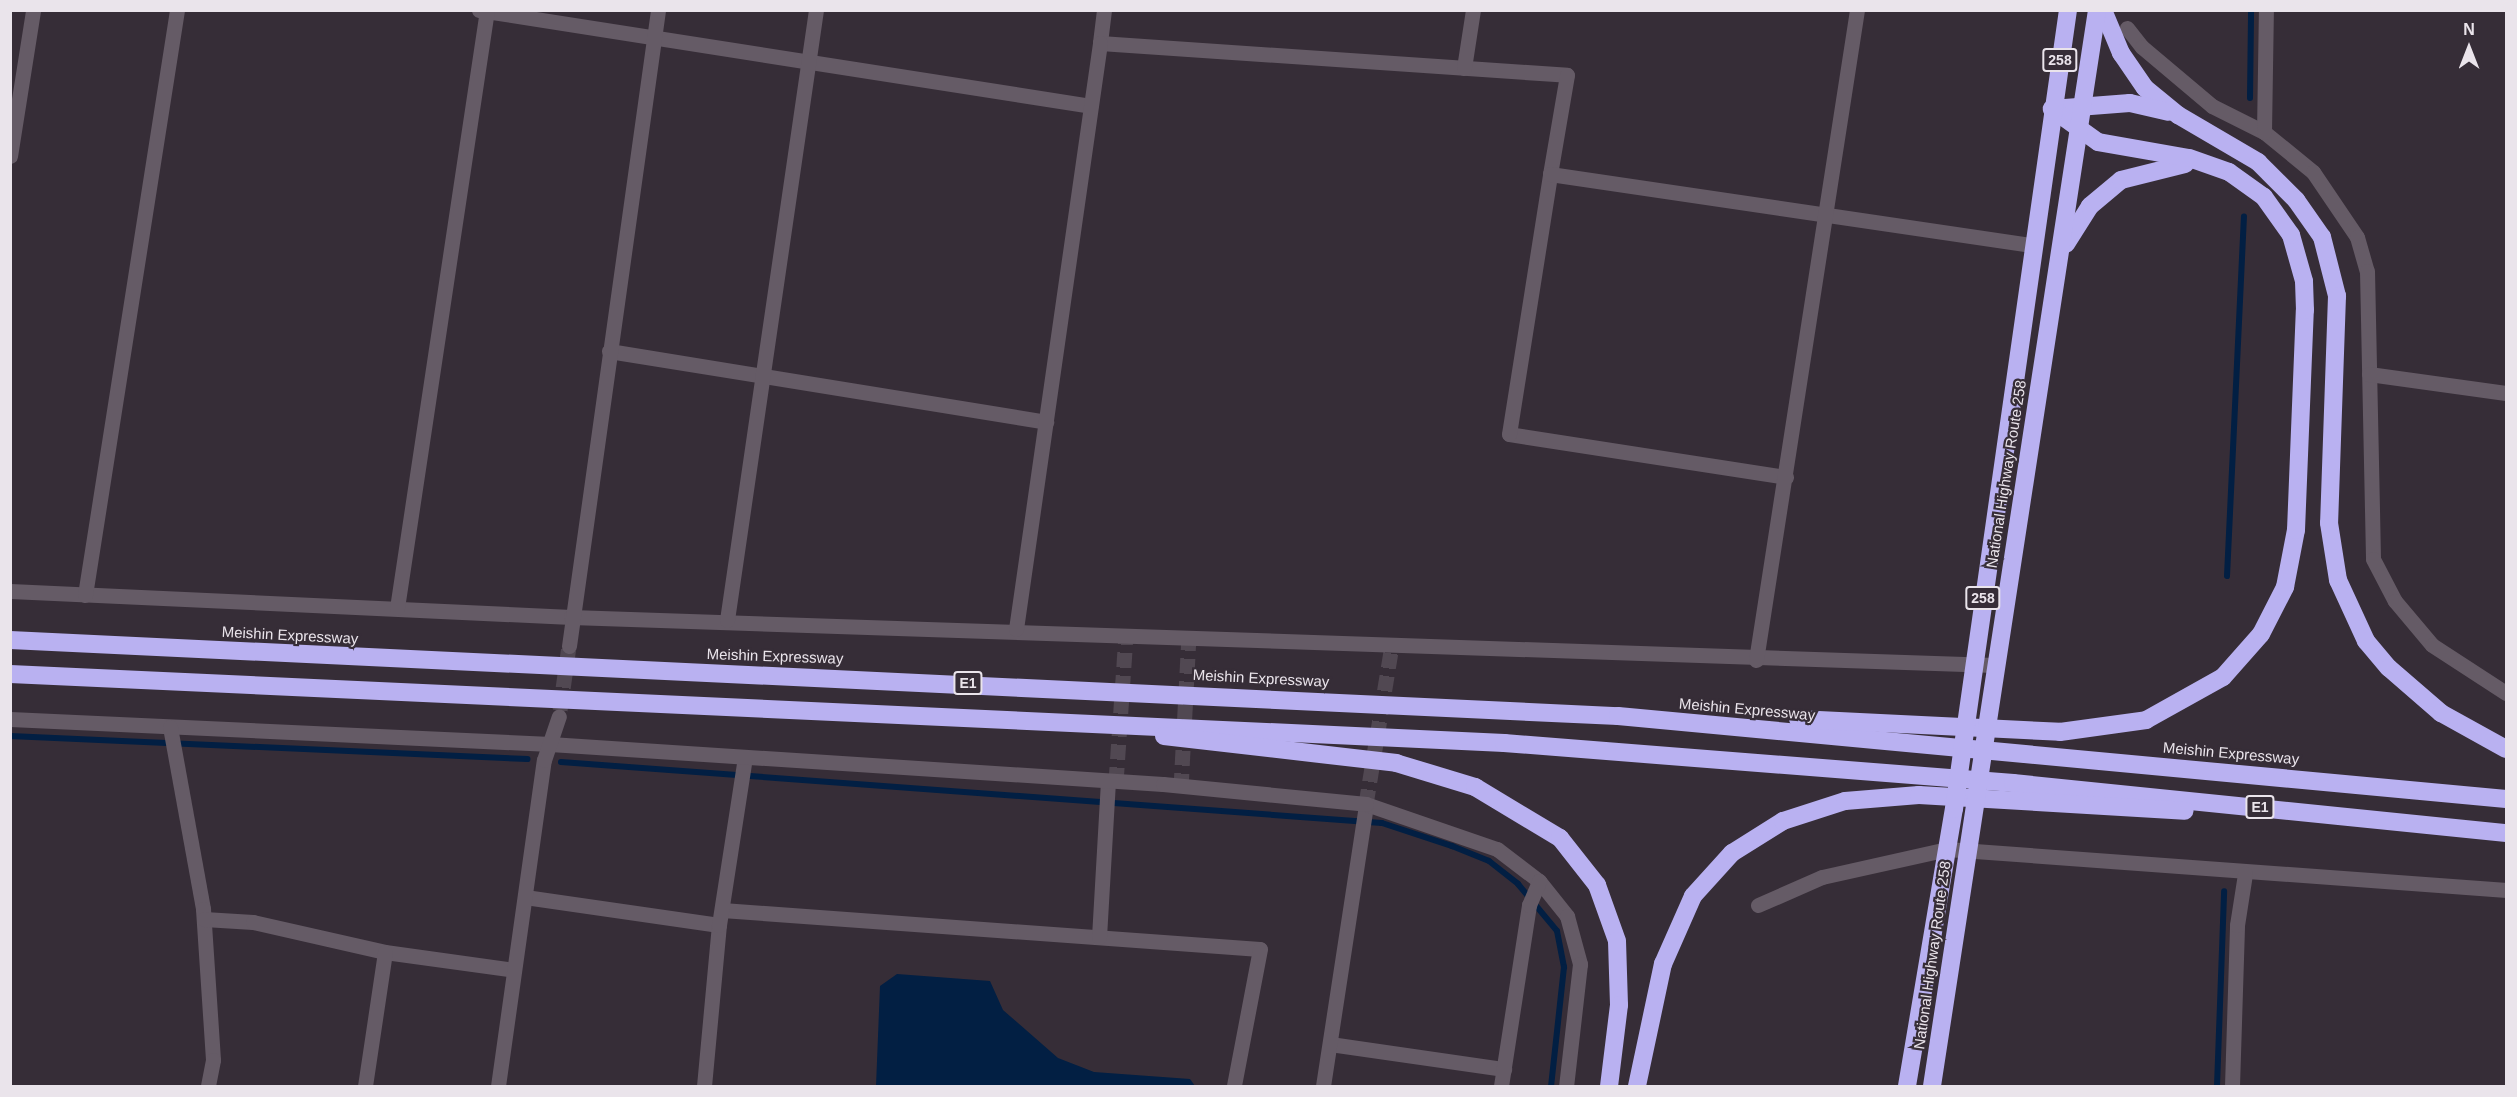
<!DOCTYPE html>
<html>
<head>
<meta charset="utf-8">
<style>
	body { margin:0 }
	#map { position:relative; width:2517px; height:1097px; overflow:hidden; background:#362d37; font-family:Helvetica,sans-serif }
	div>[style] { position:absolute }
	.water>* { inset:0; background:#021f43 }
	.stream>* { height:6px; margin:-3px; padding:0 3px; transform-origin:3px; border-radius:3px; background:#021f43 }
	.street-tunnel>* { height:15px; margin-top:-7.5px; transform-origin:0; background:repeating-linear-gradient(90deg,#514852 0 15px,transparent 0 23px) }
	.street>* { height:15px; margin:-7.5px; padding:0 7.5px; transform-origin:7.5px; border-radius:7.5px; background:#655b66 }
	.secondary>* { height:15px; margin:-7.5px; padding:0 7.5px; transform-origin:7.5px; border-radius:7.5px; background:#655b66 }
	.highway>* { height:18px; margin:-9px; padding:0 9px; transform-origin:9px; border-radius:9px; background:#b9b1f1 }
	span { translate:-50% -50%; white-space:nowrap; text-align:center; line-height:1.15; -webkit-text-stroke:4.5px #362d37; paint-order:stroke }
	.shield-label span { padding:2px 4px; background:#362d37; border:2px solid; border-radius:4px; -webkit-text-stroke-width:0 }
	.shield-label { font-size:14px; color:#eae4eb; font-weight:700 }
	.street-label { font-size:15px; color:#eae4eb }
	.frame { position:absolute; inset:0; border:12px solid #eae4eb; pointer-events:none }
	.north { position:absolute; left:2439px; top:18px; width:60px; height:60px; -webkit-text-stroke:4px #362d37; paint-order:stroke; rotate:0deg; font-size:16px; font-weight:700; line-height:24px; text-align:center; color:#eae4eb }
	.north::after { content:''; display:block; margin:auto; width:21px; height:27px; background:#eae4eb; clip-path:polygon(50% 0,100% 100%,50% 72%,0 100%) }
</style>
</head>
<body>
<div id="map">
	<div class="water">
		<i style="clip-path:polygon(897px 974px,990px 981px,1003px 1010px,1058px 1058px,1094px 1072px,1190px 1079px,1195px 1086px,876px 1086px,880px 986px)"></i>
	</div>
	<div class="stream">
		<i style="left:2250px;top:98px;width:88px;rotate:-89.3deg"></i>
		<i style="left:2227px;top:576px;width:360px;rotate:-87.3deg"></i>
		<i style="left:10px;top:736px;width:518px;rotate:2.55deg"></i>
		<i style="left:561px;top:762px;width:823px;rotate:4.25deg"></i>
		<i style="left:1382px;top:823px;width:74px;rotate:18.2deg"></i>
		<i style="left:1452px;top:846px;width:40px;rotate:22deg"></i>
		<i style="left:1489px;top:861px;width:37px;rotate:38deg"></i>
		<i style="left:1518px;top:884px;width:61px;rotate:50.3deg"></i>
		<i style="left:1557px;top:931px;width:37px;rotate:79deg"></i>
		<i style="left:1564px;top:967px;width:120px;rotate:96.2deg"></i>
		<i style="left:2217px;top:1086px;width:195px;rotate:-87.9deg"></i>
	</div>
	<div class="street-tunnel">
		<i style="left:560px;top:710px;width:65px;rotate:-82deg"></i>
		<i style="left:1116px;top:782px;width:148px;rotate:-86.1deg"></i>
		<i style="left:1181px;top:788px;width:151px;rotate:-87deg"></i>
		<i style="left:1366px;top:804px;width:161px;rotate:-80.7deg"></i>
	</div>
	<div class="street">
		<i style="left:479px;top:10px;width:619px;rotate:8.91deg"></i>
		<i style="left:1104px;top:10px;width:33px;rotate:97deg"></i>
		<i style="left:1100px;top:43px;width:468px;rotate:3.9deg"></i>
		<i style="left:1567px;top:75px;width:100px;rotate:99.7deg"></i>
		<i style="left:2127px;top:28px;width:24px;rotate:52deg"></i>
		<i style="left:2142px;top:47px;width:92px;rotate:40.1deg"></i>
		<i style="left:2212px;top:106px;width:58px;rotate:26.6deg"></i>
		<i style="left:2264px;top:132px;width:63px;rotate:39.2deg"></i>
		<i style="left:2313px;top:172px;width:78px;rotate:55.9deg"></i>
		<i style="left:2357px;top:237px;width:35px;rotate:74deg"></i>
		<i style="left:2367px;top:271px;width:288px;rotate:88.8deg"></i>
		<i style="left:2373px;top:559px;width:47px;rotate:62.4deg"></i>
		<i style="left:2395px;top:601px;width:57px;rotate:49.9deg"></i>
		<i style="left:2432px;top:645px;width:88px;rotate:33deg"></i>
		<i style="left:1464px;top:68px;width:59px;rotate:-81.2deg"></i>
		<i style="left:2264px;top:132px;width:122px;rotate:-89.1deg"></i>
		<i style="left:10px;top:156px;width:148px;rotate:-81deg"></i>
		<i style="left:609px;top:351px;width:443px;rotate:9.2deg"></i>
		<i style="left:2369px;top:374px;width:138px;rotate:7.9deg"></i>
		<i style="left:1786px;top:477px;width:280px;rotate:-171.2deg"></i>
		<i style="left:1509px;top:434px;width:263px;rotate:-81deg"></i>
		<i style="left:1550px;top:174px;width:487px;rotate:8.4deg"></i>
		<i style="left:10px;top:591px;width:562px;rotate:2.65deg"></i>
		<i style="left:571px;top:617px;width:1424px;rotate:1.93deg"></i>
		<i style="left:85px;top:595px;width:592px;rotate:-81.06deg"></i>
		<i style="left:397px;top:608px;width:605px;rotate:-81.44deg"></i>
		<i style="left:727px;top:620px;width:616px;rotate:-81.7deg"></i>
		<i style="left:1756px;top:660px;width:658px;rotate:-81.17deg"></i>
		<i style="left:10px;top:719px;width:541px;rotate:2.65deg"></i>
		<i style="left:170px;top:727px;width:185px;rotate:79.7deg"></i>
		<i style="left:203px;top:909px;width:151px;rotate:86.2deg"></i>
		<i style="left:213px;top:1060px;width:26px;rotate:101deg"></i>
		<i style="left:525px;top:897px;width:196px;rotate:8.2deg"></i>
		<i style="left:1758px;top:905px;width:70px;rotate:-23.6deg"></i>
		<i style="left:1822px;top:877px;width:128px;rotate:-12.6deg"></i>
		<i style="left:1947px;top:849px;width:561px;rotate:4.19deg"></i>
		<i style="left:722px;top:910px;width:539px;rotate:4.15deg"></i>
		<i style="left:1260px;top:949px;width:138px;rotate:100.8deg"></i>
		<i style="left:204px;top:919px;width:49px;rotate:3.5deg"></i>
		<i style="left:253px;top:922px;width:135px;rotate:12.8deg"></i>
		<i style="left:385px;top:952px;width:130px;rotate:7.9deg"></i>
		<i style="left:1099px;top:937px;width:155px;rotate:-86.7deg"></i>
		<i style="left:1330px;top:1044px;width:176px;rotate:8.2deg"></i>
		<i style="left:365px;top:1086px;width:135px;rotate:-81.5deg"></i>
		<i style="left:704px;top:1086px;width:162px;rotate:-84.7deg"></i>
		<i style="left:719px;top:925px;width:169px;rotate:-81.2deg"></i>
		<i style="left:1323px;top:1086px;width:285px;rotate:-81.3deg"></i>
		<i style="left:1366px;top:804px;width:139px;rotate:19deg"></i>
		<i style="left:1497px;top:849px;width:53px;rotate:37.3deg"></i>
		<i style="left:1539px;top:881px;width:45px;rotate:51.3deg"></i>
		<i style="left:1567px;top:916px;width:50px;rotate:74.8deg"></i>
		<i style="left:1580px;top:964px;width:123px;rotate:96.5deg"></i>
		<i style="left:1501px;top:1086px;width:183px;rotate:-81.2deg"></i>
		<i style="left:1529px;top:905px;width:26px;rotate:-67deg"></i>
		<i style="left:2232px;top:1086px;width:161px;rotate:-88.2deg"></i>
		<i style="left:2237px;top:925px;width:52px;rotate:-81.1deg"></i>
	</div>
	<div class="secondary">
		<i style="left:1016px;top:629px;width:592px;rotate:-81.84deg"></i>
		<i style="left:569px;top:646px;width:642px;rotate:-82.03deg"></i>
		<i style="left:550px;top:744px;width:614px;rotate:3.73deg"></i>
		<i style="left:1163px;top:784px;width:204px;rotate:5.6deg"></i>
		<i style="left:498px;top:1086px;width:329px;rotate:-82deg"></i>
		<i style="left:544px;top:760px;width:46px;rotate:-71.2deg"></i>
	</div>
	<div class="highway">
		<i style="left:2103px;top:10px;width:47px;rotate:67.3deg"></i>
		<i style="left:2121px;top:53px;width:42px;rotate:55.6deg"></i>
		<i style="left:2145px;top:88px;width:43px;rotate:39.3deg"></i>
		<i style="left:2178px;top:115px;width:93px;rotate:30.4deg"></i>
		<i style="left:2258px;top:162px;width:54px;rotate:45deg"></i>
		<i style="left:2296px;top:200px;width:45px;rotate:54.9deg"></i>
		<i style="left:2322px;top:237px;width:61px;rotate:75.7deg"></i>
		<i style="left:2337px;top:296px;width:227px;rotate:92deg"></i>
		<i style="left:2329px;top:523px;width:58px;rotate:81deg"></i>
		<i style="left:2338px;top:580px;width:67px;rotate:65.3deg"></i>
		<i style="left:2366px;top:641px;width:35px;rotate:50deg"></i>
		<i style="left:2389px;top:668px;width:69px;rotate:40.9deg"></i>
		<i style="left:2441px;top:713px;width:74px;rotate:29deg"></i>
		<i style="left:2052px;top:109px;width:78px;rotate:-4.4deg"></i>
		<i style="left:2130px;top:103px;width:39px;rotate:13deg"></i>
		<i style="left:2066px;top:244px;width:45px;rotate:-57.7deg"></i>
		<i style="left:2090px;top:206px;width:40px;rotate:-40deg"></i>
		<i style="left:2121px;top:180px;width:66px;rotate:-14deg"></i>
		<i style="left:10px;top:640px;width:1610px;rotate:2.71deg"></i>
		<i style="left:1618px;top:716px;width:892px;rotate:5.34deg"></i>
		<i style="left:10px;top:674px;width:1496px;rotate:2.64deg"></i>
		<i style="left:1504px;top:743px;width:511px;rotate:4.49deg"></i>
		<i style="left:2013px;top:783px;width:496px;rotate:5.8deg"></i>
		<i style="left:1798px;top:719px;width:262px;rotate:2.8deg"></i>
		<i style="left:2060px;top:732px;width:87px;rotate:-7.9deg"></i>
		<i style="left:2146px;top:720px;width:88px;rotate:-29.2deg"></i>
		<i style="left:2223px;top:677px;width:57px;rotate:-48.5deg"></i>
		<i style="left:2261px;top:634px;width:53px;rotate:-62.9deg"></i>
		<i style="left:2285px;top:587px;width:58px;rotate:-79.1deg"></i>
		<i style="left:2296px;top:530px;width:220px;rotate:-87.7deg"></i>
		<i style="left:2305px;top:310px;width:29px;rotate:-92deg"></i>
		<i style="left:2304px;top:281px;width:48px;rotate:-105.8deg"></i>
		<i style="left:2291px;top:235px;width:47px;rotate:-125.4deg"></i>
		<i style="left:2264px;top:197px;width:43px;rotate:-144.5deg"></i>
		<i style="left:2229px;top:172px;width:42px;rotate:-160.7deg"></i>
		<i style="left:2189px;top:158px;width:92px;rotate:-170deg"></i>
		<i style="left:2098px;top:142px;width:57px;rotate:-144.3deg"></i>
		<i style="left:1164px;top:736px;width:234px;rotate:6.6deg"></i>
		<i style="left:1396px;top:763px;width:83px;rotate:16.9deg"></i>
		<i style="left:1475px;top:787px;width:99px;rotate:31deg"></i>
		<i style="left:1560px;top:838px;width:60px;rotate:51.8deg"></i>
		<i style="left:1597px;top:885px;width:59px;rotate:70.3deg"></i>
		<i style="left:1617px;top:941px;width:64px;rotate:88.2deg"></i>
		<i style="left:1619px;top:1005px;width:82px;rotate:97deg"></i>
		<i style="left:1637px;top:1086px;width:125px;rotate:-78deg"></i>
		<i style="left:1663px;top:964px;width:74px;rotate:-66.2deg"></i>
		<i style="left:1693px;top:896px;width:58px;rotate:-47.8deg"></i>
		<i style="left:1732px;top:853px;width:60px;rotate:-32.1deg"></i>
		<i style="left:1783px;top:821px;width:65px;rotate:-17.9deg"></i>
		<i style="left:1845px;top:801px;width:74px;rotate:-4.6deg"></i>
		<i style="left:1919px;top:795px;width:266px;rotate:3.4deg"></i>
		<i style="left:1907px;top:1086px;width:281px;rotate:-80.4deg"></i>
		<i style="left:1954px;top:809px;width:807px;rotate:-81.88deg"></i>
		<i style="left:1932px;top:1086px;width:1089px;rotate:-81.28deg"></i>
	</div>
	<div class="shield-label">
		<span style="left:2060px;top:60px">258</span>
		<span style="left:1983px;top:598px">258</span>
		<span style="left:968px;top:683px">E1</span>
		<span style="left:2260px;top:807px">E1</span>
	</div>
	<div class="street-label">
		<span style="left:2006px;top:474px;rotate:-81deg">National Highway Route 258</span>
		<span style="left:290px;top:635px;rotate:3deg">Meishin Expressway</span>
		<span style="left:775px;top:656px;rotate:2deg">Meishin Expressway</span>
		<span style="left:1261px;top:678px;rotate:3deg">Meishin Expressway</span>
		<span style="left:1747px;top:709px;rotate:5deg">Meishin Expressway</span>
		<span style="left:2231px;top:753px;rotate:5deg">Meishin Expressway</span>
		<span style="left:1932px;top:955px;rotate:-82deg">National Highway Route 258</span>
	</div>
	<div class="frame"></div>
	<div class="north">N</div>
</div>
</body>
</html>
